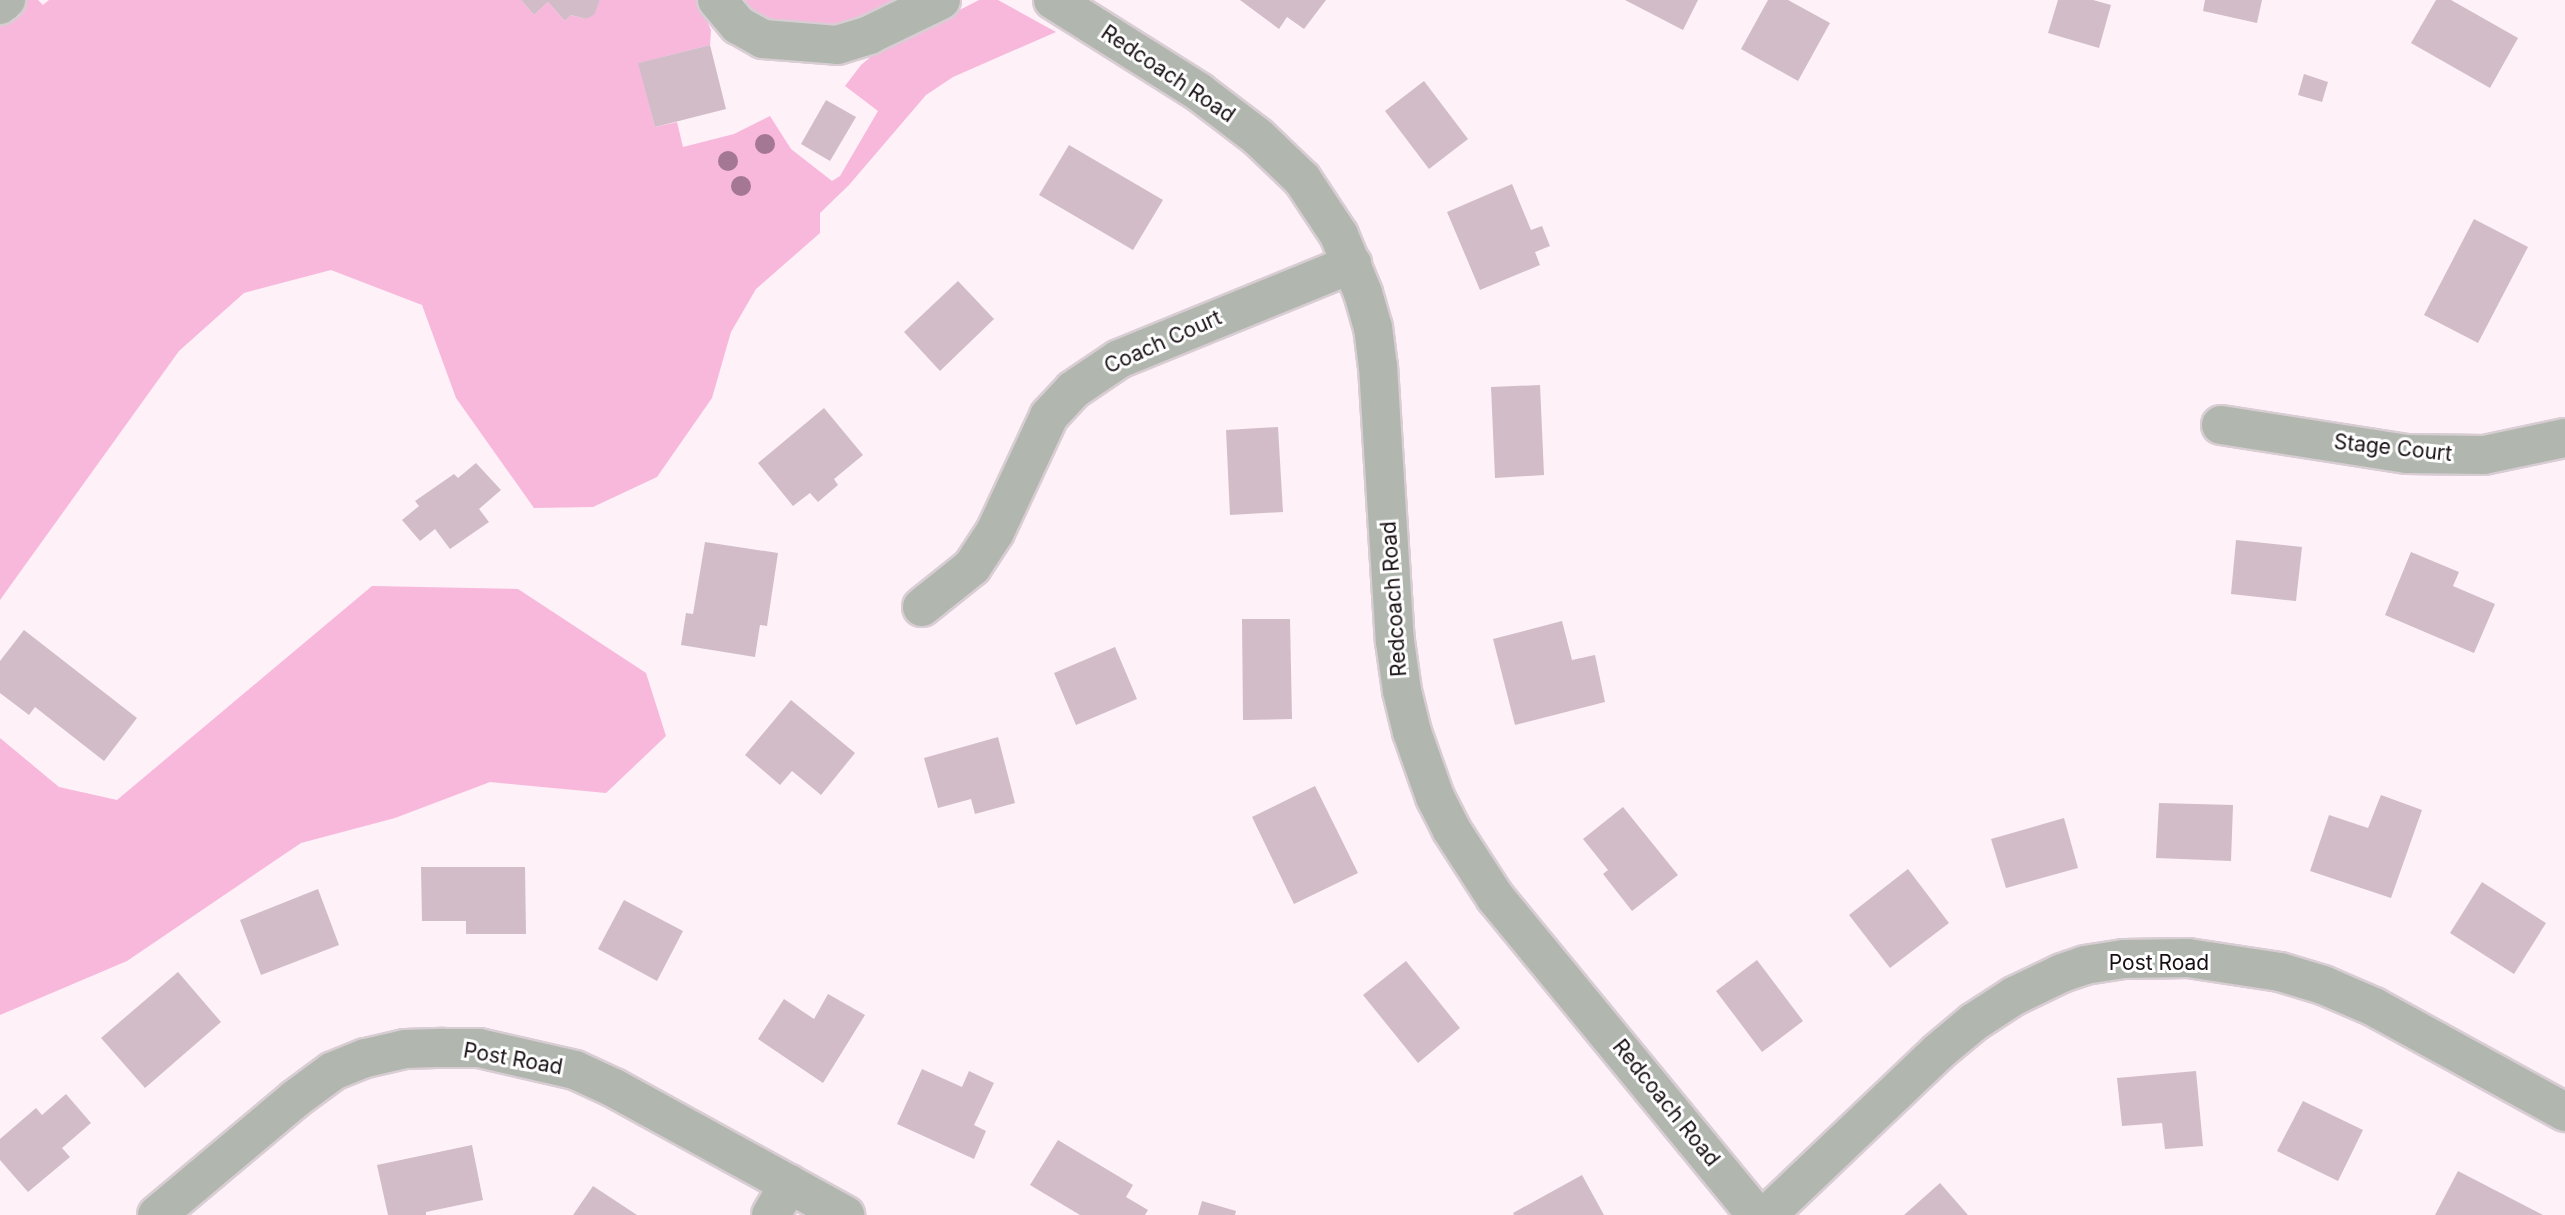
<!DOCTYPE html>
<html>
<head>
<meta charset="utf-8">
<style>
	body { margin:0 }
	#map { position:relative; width:2565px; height:1215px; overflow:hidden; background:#fef1f8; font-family:Inter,sans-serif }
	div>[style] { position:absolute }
	.green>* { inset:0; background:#f8b8dc }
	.building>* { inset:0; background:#d1bcc8 }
	.roads { filter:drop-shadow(2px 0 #d9cdd4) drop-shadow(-2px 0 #d9cdd4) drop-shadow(0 2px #d9cdd4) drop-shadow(0 -2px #d9cdd4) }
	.minor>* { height:38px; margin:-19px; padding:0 19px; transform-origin:19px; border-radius:19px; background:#b1b7af }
	.trees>* { width:20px; height:20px; margin:-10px; border-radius:50%; background:#a47794 }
	span { translate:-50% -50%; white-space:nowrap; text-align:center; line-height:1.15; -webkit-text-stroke:6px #fff; paint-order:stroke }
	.street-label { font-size:21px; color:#181014 }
</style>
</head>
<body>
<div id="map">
	<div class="green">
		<i style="clip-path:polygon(6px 0,38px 0,43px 5px,49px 0,521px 0,534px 15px,548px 2px,565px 21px,571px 15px,586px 19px,593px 15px,600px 0,698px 0,711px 30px,710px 45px,639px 63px,655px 127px,677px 122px,683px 147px,734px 134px,770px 116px,791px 149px,832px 181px,840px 176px,878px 111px,845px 86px,861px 65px,874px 54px,979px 0,998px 0,1056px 32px,953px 77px,926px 95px,849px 185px,820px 213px,820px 233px,756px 289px,731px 332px,712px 398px,657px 477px,593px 507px,534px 508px,456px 398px,422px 305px,331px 270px,244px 293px,179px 351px,0 600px,0 5px)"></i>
		<i style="clip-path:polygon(732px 0,918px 0,842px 27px,774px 27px)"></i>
		<i style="clip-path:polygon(372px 586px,518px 589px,646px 673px,666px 736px,606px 793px,490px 782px,395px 818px,301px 843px,127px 961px,0 1015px,0 738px,59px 787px,117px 800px)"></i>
	</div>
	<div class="building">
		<i style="clip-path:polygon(521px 0,600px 0,594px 15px,586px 19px,571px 15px,565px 21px,548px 2px,534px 15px)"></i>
		<i style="clip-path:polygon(1240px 0,1326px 0,1304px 29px,1287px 17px,1279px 29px)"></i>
		<i style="clip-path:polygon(1625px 0,1698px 0,1683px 30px)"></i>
		<i style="clip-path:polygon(1768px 0,1788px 0,1830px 23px,1798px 81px,1741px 49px)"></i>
		<i style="clip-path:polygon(2058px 0,2093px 0,2111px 5px,2099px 48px,2048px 33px)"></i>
		<i style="clip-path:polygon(2205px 0,2262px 0,2257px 23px,2203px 11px)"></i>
		<i style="clip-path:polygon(2436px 0,2451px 0,2518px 38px,2490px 88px,2411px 43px)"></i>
		<i style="clip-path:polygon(710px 45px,726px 109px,655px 127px,638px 63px)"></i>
		<i style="clip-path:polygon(2304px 74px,2328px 82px,2322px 102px,2298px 95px)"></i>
		<i style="clip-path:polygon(1424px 81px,1468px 139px,1429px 169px,1385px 111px)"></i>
		<i style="clip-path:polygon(826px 100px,856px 117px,830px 161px,801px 144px)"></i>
		<i style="clip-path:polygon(1069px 145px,1163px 200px,1133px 250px,1039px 195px)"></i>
		<i style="clip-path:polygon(1512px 184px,1531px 230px,1542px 226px,1550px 246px,1535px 252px,1540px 265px,1480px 290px,1447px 212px)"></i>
		<i style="clip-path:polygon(2474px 219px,2528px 247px,2478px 343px,2424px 315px)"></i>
		<i style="clip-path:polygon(958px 281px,994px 319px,940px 371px,904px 332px)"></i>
		<i style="clip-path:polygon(1540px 385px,1544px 475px,1495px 478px,1491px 387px)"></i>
		<i style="clip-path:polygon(824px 408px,863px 455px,834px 479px,838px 485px,818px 502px,810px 493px,793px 506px,758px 463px)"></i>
		<i style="clip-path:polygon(1278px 427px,1283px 512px,1230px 515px,1226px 430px)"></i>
		<i style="clip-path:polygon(476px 463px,501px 490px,479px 509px,489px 522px,450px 549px,435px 529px,420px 541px,402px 520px,419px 506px,415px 501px,454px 474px,458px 478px)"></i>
		<i style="clip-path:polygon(2236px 540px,2302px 547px,2296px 601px,2231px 594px)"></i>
		<i style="clip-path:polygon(705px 542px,778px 553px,767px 626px,760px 625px,755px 657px,681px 645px,686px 613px,693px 614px)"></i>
		<i style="clip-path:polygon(2411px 552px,2459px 572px,2453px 586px,2495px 604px,2474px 653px,2385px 615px)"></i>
		<i style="clip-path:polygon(1242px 619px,1290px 619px,1292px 719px,1243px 720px)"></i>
		<i style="clip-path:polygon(1562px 621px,1572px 660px,1595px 655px,1605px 702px,1515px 725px,1493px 639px)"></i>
		<i style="clip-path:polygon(24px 630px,137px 718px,104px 761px,35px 707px,29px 715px,0 693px,0 661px)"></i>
		<i style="clip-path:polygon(1115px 647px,1137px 699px,1076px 725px,1054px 673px)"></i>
		<i style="clip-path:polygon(791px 700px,855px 753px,821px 795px,792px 771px,780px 785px,745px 755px)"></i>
		<i style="clip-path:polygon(998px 737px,1015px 803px,975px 814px,971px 799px,938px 808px,924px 758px)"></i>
		<i style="clip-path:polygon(1315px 786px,1358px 873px,1294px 904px,1252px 817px)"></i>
		<i style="clip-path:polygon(2381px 795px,2422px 810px,2391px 898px,2310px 871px,2329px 815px,2368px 828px)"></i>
		<i style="clip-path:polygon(2159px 803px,2233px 805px,2231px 861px,2156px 858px)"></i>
		<i style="clip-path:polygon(1623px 807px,1678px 875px,1632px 911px,1603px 874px,1608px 870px,1583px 839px)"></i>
		<i style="clip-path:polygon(2064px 818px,2078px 868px,2006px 888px,1991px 839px)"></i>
		<i style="clip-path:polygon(421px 867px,525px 867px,526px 934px,466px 934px,466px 921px,422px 921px)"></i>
		<i style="clip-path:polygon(1908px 869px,1949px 923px,1890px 968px,1849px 915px)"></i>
		<i style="clip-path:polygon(2482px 882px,2546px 923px,2514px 974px,2450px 933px)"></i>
		<i style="clip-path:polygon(318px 889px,339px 945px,261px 975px,240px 920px)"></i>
		<i style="clip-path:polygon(624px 900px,683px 931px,657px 981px,598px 949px)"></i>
		<i style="clip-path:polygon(1757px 960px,1803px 1021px,1762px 1052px,1716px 991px)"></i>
		<i style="clip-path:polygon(1406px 961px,1460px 1028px,1418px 1063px,1363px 995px)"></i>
		<i style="clip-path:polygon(178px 972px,221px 1022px,145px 1088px,101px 1038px)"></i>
		<i style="clip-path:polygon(828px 994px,865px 1015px,823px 1083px,758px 1039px,784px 999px,814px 1019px)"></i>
		<i style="clip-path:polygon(922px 1069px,962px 1087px,969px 1071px,994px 1083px,974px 1125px,986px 1131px,974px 1159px,897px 1124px)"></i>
		<i style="clip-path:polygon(2196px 1071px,2203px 1146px,2165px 1149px,2162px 1123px,2122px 1126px,2117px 1078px)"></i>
		<i style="clip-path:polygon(66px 1094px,91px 1123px,62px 1148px,70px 1157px,28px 1192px,0 1160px,0 1139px,36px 1108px,42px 1115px)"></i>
		<i style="clip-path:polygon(2303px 1101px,2363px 1130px,2338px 1181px,2277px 1151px)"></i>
		<i style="clip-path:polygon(1058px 1140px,1133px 1185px,1126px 1197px,1148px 1210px,1145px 1215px,1080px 1215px,1030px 1185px)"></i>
		<i style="clip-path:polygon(472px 1145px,483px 1200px,426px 1212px,426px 1215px,388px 1215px,377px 1165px)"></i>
		<i style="clip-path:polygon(2458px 1171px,2543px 1215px,2435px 1215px)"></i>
		<i style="clip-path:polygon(1582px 1175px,1604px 1215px,1514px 1215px,1513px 1213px)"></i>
		<i style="clip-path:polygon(1940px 1183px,1968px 1215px,1904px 1215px)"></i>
		<i style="clip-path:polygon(593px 1186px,637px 1215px,573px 1215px)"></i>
		<i style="clip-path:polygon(1202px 1201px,1236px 1211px,1235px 1215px,1198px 1215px)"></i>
	</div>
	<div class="roads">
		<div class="minor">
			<i style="left:717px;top:0;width:33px;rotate:50deg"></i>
			<i style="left:738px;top:25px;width:29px;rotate:29deg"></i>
			<i style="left:763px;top:39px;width:74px;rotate:4.6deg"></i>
			<i style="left:837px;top:45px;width:34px;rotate:-17deg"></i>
			<i style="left:869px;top:35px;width:80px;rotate:-25.9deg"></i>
			<i style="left:1053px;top:0;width:173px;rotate:32.2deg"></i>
			<i style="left:1199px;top:92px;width:74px;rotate:37.3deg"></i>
			<i style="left:1258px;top:137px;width:61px;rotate:43.7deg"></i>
			<i style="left:1302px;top:179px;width:67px;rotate:56.5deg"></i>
			<i style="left:1339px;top:235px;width:63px;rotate:67.5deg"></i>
			<i style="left:1363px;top:293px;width:35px;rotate:74deg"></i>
			<i style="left:1373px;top:327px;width:39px;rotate:83deg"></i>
			<i style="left:1378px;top:366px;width:276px;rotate:86.5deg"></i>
			<i style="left:1395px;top:641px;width:50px;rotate:82deg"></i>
			<i style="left:1402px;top:691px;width:42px;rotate:76.3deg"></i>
			<i style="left:1412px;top:732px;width:69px;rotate:70.5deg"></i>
			<i style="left:1435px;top:797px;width:36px;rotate:63deg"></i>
			<i style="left:1451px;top:829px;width:81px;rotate:57.1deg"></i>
			<i style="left:1495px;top:897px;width:411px;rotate:50.6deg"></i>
			<i style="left:0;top:5px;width:8px;rotate:-40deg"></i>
			<i style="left:2221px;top:425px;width:188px;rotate:8.9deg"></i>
			<i style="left:2407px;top:454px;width:77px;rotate:0.7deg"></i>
			<i style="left:2484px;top:455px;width:83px;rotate:-11.9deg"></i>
			<i style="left:922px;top:607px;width:64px;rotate:-38.7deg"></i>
			<i style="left:972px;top:567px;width:42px;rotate:-56.7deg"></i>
			<i style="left:995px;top:532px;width:128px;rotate:-65deg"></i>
			<i style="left:1049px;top:416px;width:35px;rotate:-47deg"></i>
			<i style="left:1073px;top:390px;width:55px;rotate:-34deg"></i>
			<i style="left:1119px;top:359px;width:252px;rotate:-22.2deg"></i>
			<i style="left:157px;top:1215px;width:180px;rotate:-40deg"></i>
			<i style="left:295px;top:1099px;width:47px;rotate:-36.4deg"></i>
			<i style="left:333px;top:1071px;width:35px;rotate:-22deg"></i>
			<i style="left:366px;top:1058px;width:40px;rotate:-13deg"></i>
			<i style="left:405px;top:1049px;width:38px;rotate:-2deg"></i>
			<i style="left:443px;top:1048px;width:36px"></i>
			<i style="left:479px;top:1048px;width:98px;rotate:12.9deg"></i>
			<i style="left:575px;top:1070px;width:43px;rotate:24.8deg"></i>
			<i style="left:614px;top:1088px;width:264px;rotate:28.8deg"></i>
			<i style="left:771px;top:1215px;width:36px;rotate:-60deg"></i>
			<i style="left:1767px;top:1215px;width:236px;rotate:-43.6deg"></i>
			<i style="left:1938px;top:1052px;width:47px;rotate:-39.8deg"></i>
			<i style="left:1974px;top:1022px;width:48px;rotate:-33deg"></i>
			<i style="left:2014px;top:996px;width:53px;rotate:-25.6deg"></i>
			<i style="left:2062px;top:973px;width:24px;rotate:-19deg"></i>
			<i style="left:2085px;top:965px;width:39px;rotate:-9deg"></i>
			<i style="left:2124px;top:959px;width:64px;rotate:-0.9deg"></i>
			<i style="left:2188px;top:958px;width:93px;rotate:8.7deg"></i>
			<i style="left:2280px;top:972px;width:45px;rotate:16.8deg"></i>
			<i style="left:2323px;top:985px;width:56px;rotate:23.3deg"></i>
			<i style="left:2374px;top:1007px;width:218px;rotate:28.8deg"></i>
		</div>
	</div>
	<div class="trees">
		<i style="left:765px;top:144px"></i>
		<i style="left:728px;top:161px"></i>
		<i style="left:741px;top:186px"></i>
	</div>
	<div class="street-label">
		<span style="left:1168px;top:74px;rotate:34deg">Redcoach Road</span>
		<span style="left:1163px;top:342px;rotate:-24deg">Coach Court</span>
		<span style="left:2393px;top:448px;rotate:6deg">Stage Court</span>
		<span style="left:1394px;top:599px;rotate:-94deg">Redcoach Road</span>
		<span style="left:2159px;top:963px">Post Road</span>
		<span style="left:513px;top:1059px;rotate:10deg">Post Road</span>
		<span style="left:1666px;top:1103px;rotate:51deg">Redcoach Road</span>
	</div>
</div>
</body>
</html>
